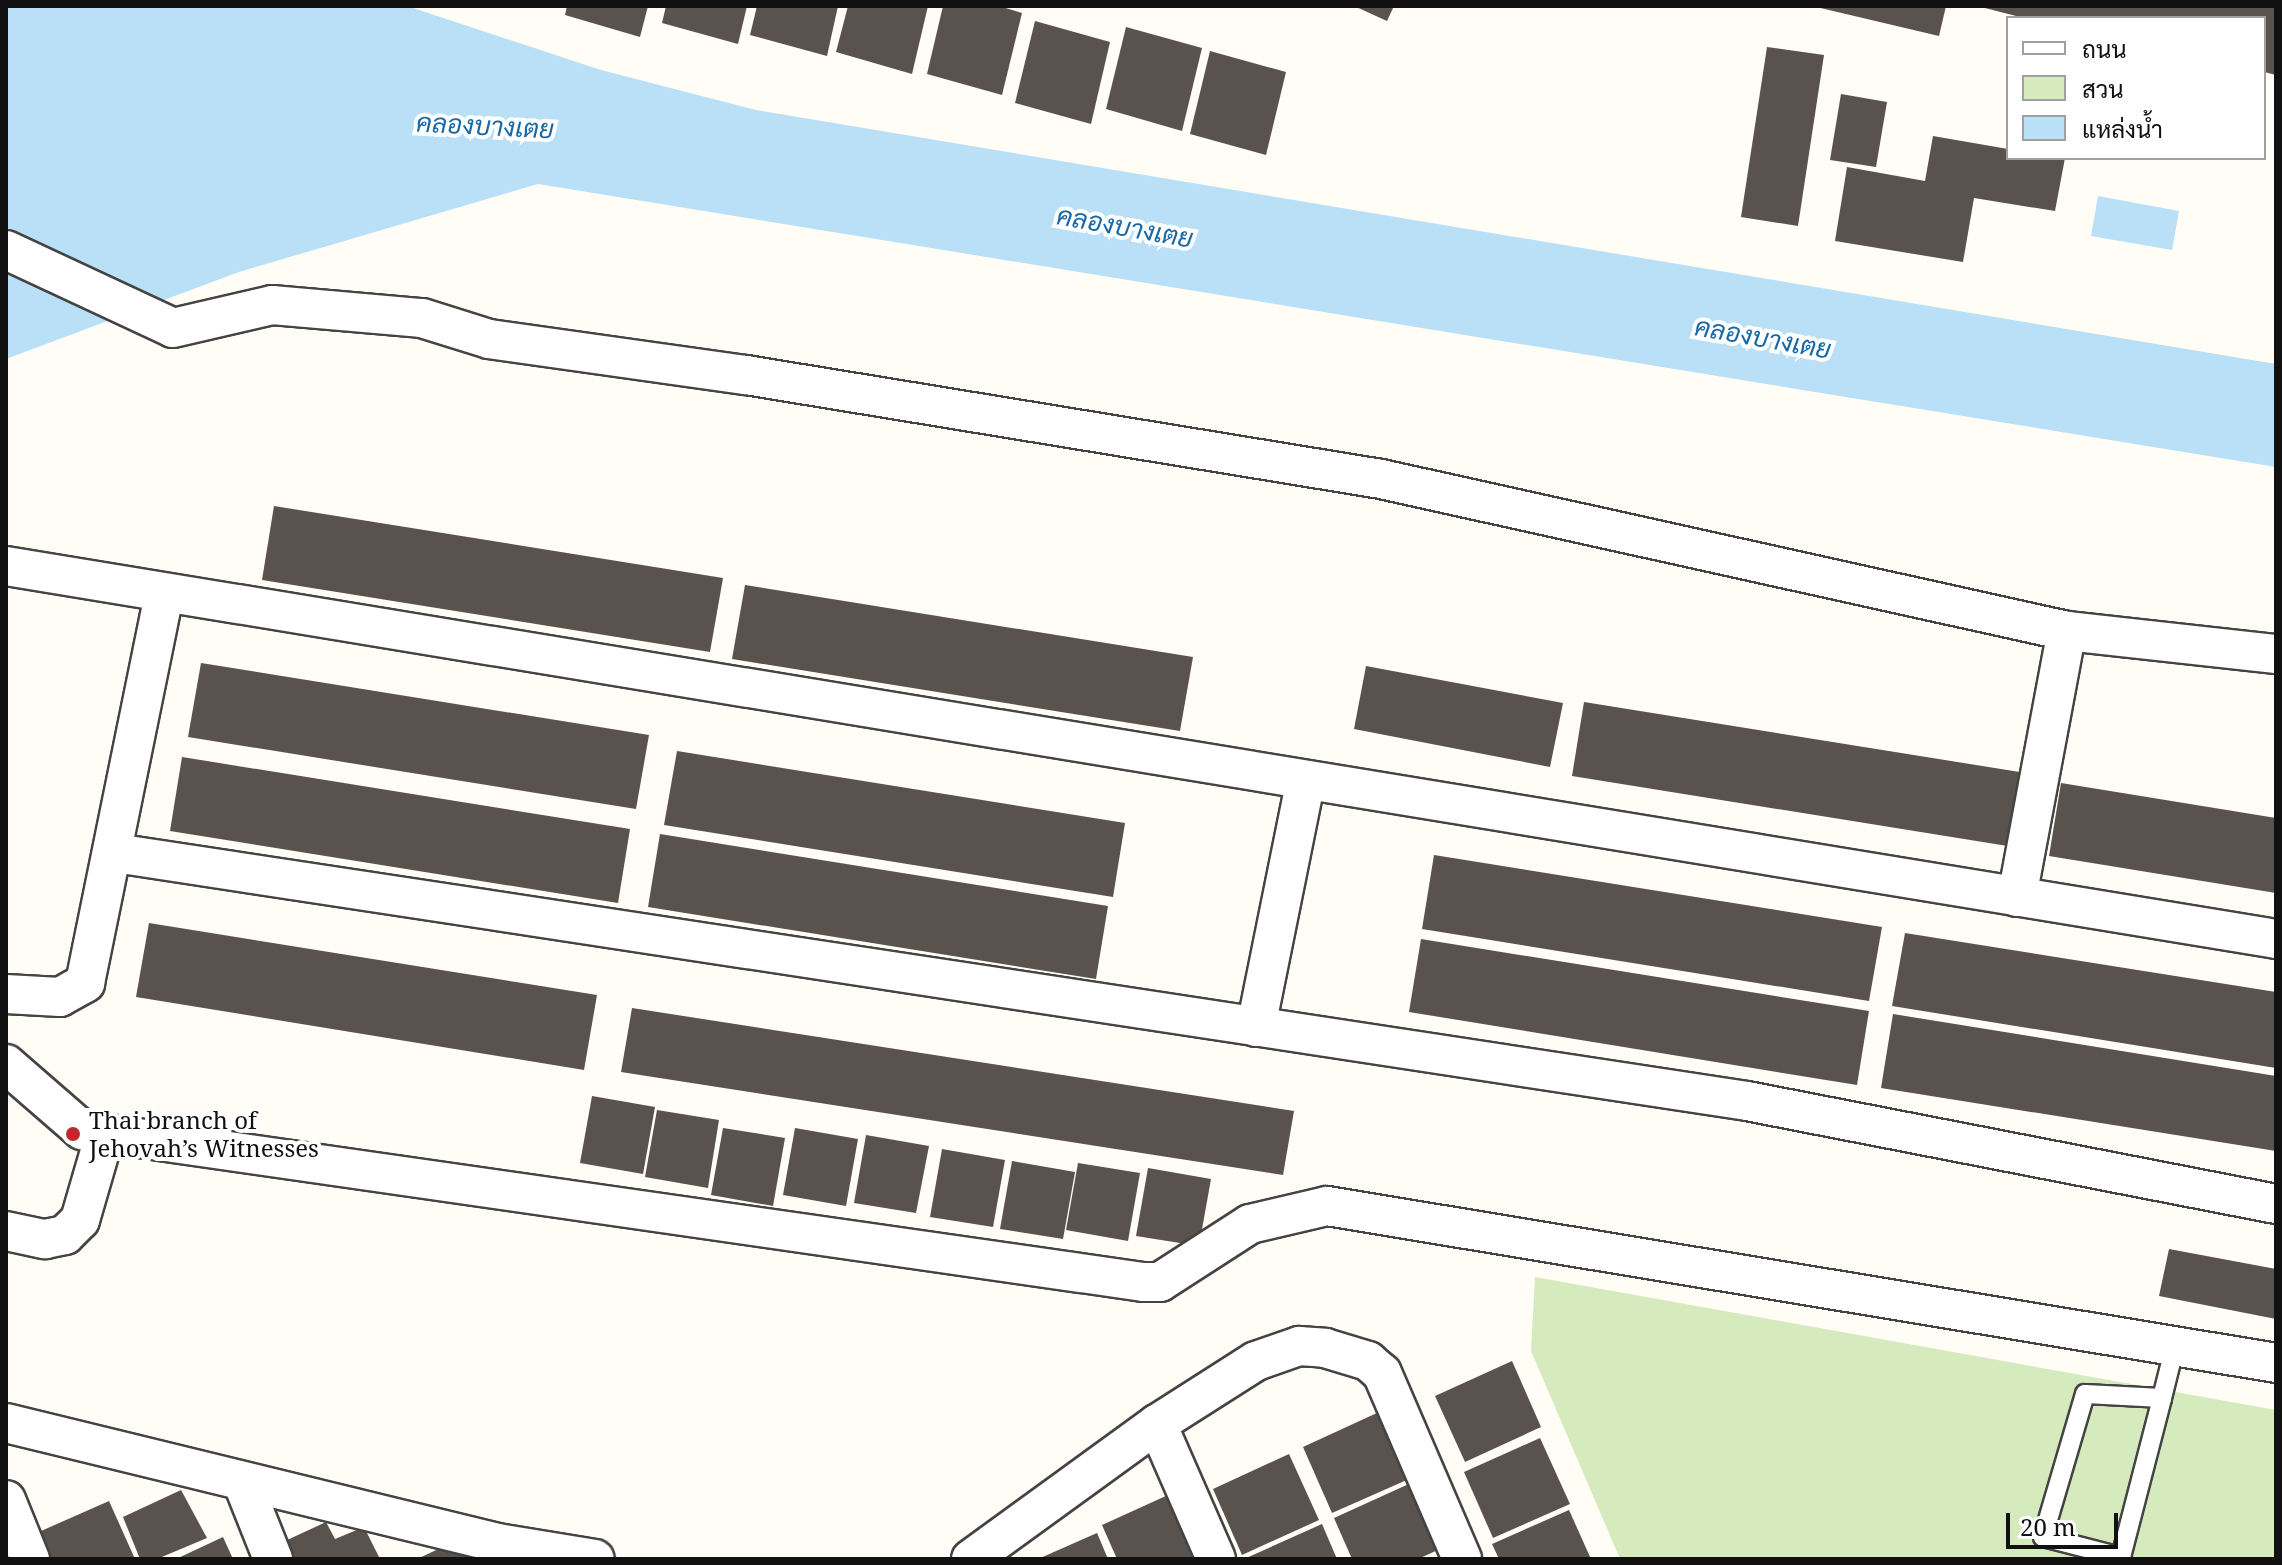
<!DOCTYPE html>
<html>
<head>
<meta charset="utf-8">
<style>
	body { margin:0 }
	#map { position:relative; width:2282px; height:1565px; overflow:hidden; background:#fffdf5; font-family:"Noto Serif",Sarabun,serif }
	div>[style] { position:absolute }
	.green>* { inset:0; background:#d5ebbd }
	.water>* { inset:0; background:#b9e0f7 }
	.building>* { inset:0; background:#5a524d }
	.roads { filter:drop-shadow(2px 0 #444) drop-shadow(-2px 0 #444) drop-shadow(0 2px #444) drop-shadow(0 -2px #444) }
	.service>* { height:18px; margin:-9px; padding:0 9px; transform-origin:9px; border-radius:9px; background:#fff }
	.minor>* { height:38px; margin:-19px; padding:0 19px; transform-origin:19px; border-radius:19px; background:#fff }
	.dots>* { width:22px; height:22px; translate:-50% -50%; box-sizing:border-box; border:4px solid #fff; border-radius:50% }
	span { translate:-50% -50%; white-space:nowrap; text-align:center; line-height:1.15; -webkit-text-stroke:8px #fff; paint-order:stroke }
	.poi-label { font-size:24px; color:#111 }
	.left { translate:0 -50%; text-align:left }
	.water-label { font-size:26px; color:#1768a6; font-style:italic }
	.frame { position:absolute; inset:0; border:8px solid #111; pointer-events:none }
	.legend { position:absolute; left:2006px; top:16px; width:260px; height:144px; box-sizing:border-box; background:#fff; border:2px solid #a0a0a0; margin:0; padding:10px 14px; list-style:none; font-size:24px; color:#111 }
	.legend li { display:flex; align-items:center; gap:16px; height:40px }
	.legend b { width:40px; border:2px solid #a0a0a0 }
	.scale { position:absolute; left:2006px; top:1513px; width:112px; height:36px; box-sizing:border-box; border:4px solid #111; border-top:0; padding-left:10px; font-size:24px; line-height:28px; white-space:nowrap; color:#111; -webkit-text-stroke:6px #fff; paint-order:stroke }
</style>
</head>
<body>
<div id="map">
	<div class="green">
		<i style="clip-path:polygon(1535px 1277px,2276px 1410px,2276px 1559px,1620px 1559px,1531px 1351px)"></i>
	</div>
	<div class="water">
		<i style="clip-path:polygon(6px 6px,407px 6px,601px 70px,756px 110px,2276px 364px,2276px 467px,538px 184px,239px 272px,6px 359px)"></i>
		<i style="clip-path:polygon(2098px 196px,2179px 211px,2172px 250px,2091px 236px)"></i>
	</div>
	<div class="building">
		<i style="clip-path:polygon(567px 6px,648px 6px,640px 37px,565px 15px)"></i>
		<i style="clip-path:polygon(666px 6px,747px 6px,738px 44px,662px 23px)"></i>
		<i style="clip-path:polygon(757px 6px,838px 6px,827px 56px,750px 35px)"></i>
		<i style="clip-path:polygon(848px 6px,928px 6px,912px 74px,836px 52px)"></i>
		<i style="clip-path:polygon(943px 6px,999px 6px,1022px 13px,1002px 95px,927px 74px)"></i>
		<i style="clip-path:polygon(1354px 6px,1394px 6px,1387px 21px)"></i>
		<i style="clip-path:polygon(1812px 6px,1946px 6px,1939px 36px)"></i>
		<i style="clip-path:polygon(1977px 6px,2276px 6px,2276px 75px,2264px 72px,2264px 18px,2024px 18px)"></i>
		<i style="clip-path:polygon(1035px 21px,1110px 42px,1091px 124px,1015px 103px)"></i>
		<i style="clip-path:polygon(1126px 27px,1202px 48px,1182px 131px,1106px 109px)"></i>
		<i style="clip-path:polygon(1767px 47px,1824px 55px,1798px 226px,1741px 217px)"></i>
		<i style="clip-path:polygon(1210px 51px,1286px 72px,1266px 155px,1190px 134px)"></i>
		<i style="clip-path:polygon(1841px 94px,1887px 102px,1876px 167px,1830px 160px)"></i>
		<i style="clip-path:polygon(1933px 136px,2008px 149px,2008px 158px,2065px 158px,2055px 211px,1974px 198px,1963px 262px,1835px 241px,1847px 167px,1925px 181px)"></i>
		<i style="clip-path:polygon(274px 506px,723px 578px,710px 652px,262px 580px)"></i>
		<i style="clip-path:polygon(745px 585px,1193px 657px,1180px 731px,732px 659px)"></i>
		<i style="clip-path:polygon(201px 663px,649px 735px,636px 809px,188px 737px)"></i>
		<i style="clip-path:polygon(1366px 666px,1563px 703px,1550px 767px,1354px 729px)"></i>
		<i style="clip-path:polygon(1584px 702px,2032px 774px,2020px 848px,1572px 776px)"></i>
		<i style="clip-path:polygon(677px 751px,1125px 823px,1113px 897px,664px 825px)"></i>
		<i style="clip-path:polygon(182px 757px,630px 829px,618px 903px,170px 831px)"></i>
		<i style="clip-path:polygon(2061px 783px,2276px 818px,2276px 893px,2049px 856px)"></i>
		<i style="clip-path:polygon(660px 834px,1108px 906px,1096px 979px,648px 907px)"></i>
		<i style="clip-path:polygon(1434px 855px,1882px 927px,1869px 1001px,1422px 929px)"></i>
		<i style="clip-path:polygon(149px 923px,597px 995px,584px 1070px,136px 997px)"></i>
		<i style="clip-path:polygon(1905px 933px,2276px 992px,2276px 1068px,1892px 1006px)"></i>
		<i style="clip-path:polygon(1421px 939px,1869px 1011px,1857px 1085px,1409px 1012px)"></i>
		<i style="clip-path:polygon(632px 1008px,1294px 1111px,1283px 1175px,621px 1072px)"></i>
		<i style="clip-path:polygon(1893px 1014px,2276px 1076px,2276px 1151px,1881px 1088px)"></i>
		<i style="clip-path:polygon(592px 1096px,655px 1107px,643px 1174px,580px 1163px)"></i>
		<i style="clip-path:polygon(657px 1110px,719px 1120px,708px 1188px,645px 1177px)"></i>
		<i style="clip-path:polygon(723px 1128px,785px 1138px,773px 1206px,711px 1195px)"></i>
		<i style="clip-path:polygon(795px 1128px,858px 1139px,846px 1206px,783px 1195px)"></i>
		<i style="clip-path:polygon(866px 1135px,929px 1146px,916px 1213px,854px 1203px)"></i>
		<i style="clip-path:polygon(942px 1149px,1005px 1160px,993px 1227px,930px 1217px)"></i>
		<i style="clip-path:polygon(1012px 1161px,1075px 1172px,1063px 1239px,1000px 1229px)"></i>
		<i style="clip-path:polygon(1078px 1163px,1140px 1173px,1128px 1241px,1066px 1230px)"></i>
		<i style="clip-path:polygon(1148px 1168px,1211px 1179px,1199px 1246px,1136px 1236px)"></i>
		<i style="clip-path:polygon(2169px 1249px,2276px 1269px,2276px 1319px,2159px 1296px)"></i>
		<i style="clip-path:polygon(1512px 1361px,1541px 1427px,1465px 1462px,1435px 1396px)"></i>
		<i style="clip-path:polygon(1379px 1412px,1409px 1479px,1332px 1513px,1303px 1447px)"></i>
		<i style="clip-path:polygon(1540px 1438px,1570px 1504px,1493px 1538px,1464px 1472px)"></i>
		<i style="clip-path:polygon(1289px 1454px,1319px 1520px,1242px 1555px,1213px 1489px)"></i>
		<i style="clip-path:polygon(1411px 1483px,1440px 1549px,1418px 1559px,1352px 1559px,1334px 1518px)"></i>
		<i style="clip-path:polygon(181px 1490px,207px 1538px,157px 1559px,140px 1559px,123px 1517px)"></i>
		<i style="clip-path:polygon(1179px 1490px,1202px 1559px,1117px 1559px,1102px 1525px)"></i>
		<i style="clip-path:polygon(109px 1501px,135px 1559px,43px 1559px,32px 1535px)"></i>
		<i style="clip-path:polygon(1569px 1510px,1591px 1559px,1499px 1559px,1492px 1544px)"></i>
		<i style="clip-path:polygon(326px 1522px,335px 1539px,364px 1527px,380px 1559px,291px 1559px,285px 1541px)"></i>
		<i style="clip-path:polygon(1322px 1524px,1337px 1559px,1244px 1559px)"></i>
		<i style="clip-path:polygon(1097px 1533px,1108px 1559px,1038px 1559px)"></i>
		<i style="clip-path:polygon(223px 1537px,233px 1559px,176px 1559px)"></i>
		<i style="clip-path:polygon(462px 1538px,471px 1559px,417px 1559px)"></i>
	</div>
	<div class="roads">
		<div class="service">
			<i style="left:2162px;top:1398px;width:77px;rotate:-177deg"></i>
			<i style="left:2085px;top:1394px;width:149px;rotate:106.4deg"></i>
			<i style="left:2043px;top:1537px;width:81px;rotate:14.4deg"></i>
			<i style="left:2121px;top:1557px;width:164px;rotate:-75.5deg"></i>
			<i style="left:2162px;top:1398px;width:54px;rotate:-76deg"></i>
		</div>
		<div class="minor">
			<i style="left:6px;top:250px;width:184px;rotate:25deg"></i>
			<i style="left:173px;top:328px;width:102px;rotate:-13.1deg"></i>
			<i style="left:272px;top:305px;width:151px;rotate:5deg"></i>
			<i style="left:422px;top:318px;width:70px;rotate:17.4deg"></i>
			<i style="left:489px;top:339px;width:260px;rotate:8deg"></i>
			<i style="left:746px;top:375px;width:643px;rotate:9.3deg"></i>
			<i style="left:1381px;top:479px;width:703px;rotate:12.49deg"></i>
			<i style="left:2067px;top:631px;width:210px;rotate:6.3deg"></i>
			<i style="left:6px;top:566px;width:2300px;rotate:9.33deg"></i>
			<i style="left:115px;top:853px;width:1651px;rotate:8.64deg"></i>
			<i style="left:1747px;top:1101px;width:539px;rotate:11.02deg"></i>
			<i style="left:2017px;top:897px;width:271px;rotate:-79.4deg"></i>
			<i style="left:6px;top:994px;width:54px;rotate:3.2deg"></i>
			<i style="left:60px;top:997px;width:29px;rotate:-29deg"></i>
			<i style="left:85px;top:983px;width:397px;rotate:-78.5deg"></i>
			<i style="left:1256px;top:1027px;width:252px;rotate:-78.6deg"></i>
			<i style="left:6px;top:1064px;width:101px;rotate:41deg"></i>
			<i style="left:82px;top:1130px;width:1072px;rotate:8.15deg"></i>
			<i style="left:1143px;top:1282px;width:17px"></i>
			<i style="left:1160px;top:1282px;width:107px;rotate:-32.8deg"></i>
			<i style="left:1250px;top:1224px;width:79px;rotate:-13.2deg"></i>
			<i style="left:1327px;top:1206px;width:962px;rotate:9.39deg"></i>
			<i style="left:6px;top:1231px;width:40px;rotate:12deg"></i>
			<i style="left:45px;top:1239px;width:20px;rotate:-11deg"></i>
			<i style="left:65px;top:1235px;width:21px;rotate:-45deg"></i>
			<i style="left:80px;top:1220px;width:90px;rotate:-73.8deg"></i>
			<i style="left:6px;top:1423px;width:506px;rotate:13.71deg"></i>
			<i style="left:498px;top:1543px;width:98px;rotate:9.4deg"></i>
			<i style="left:1157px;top:1424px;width:147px;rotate:66.4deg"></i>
			<i style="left:242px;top:1481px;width:84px;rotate:68.3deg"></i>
			<i style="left:6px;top:1500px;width:64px;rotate:67.9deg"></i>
			<i style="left:971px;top:1559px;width:230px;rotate:-36deg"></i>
			<i style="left:1157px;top:1424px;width:117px;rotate:-32.5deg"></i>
			<i style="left:1256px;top:1361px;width:46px;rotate:-19.2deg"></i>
			<i style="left:1299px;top:1346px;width:26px;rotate:4deg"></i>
			<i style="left:1325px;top:1348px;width:45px;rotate:16.8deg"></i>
			<i style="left:1368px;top:1361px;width:18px;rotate:41deg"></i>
			<i style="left:1382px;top:1373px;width:202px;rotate:66.7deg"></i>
		</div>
	</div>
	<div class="dots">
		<i style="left:73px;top:1134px;background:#c4262e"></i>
	</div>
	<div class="poi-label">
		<span class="left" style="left:89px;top:1134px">Thai branch of<br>Jehovah’s Witnesses</span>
	</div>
	<div class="water-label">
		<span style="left:485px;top:126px;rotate:3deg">คลองบางเตย</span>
		<span style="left:1125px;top:227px;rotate:10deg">คลองบางเตย</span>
		<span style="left:1763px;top:338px;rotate:10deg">คลองบางเตย</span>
	</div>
	<div class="frame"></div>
	<ul class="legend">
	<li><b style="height:10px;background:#fff"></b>ถนน</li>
	<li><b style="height:22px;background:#d5ebbd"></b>สวน</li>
	<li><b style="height:22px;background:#b9e0f7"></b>แหล่งน้ำ</li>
	</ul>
	<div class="scale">20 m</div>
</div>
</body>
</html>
